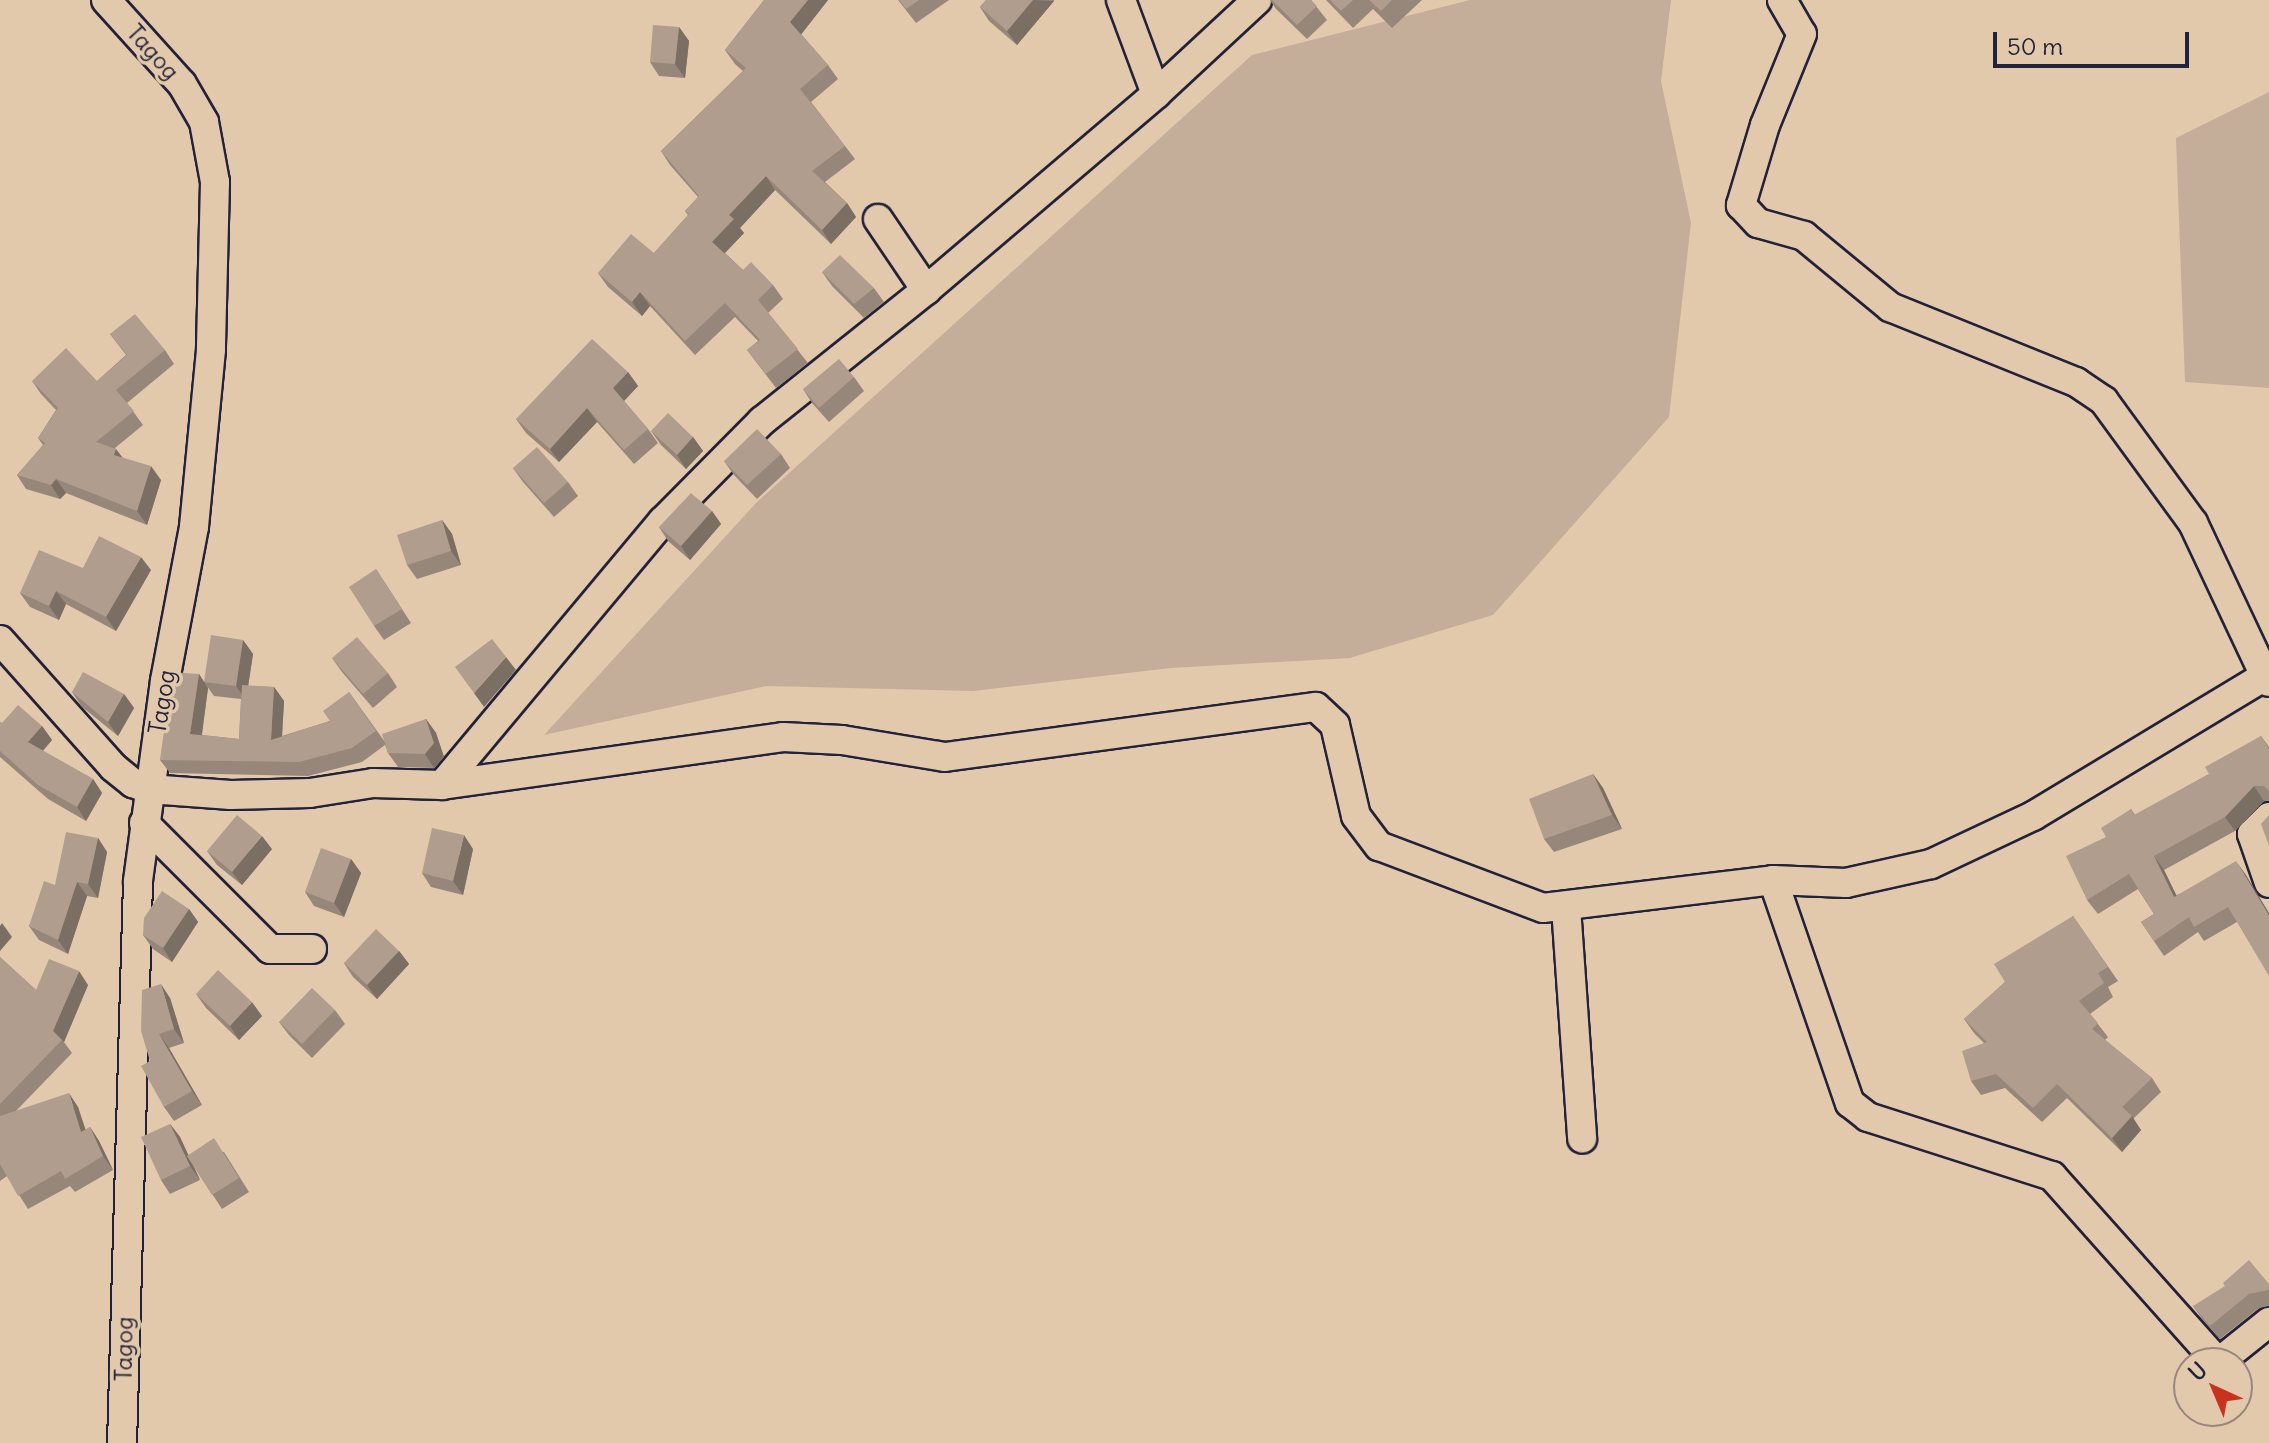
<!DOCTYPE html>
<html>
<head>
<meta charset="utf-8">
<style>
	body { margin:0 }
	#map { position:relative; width:2269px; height:1443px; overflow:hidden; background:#e3c9ab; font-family:Delius,sans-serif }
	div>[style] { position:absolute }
	.green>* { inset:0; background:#c4ae99 }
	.roads { filter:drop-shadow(2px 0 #22223b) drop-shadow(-2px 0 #22223b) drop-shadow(0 2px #22223b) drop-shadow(0 -2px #22223b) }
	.minor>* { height:28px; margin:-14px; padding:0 14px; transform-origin:14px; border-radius:14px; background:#e3c9ab }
	.wall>* { inset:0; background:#97877a }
	.shaded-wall>* { inset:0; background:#7b6e63 }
	.building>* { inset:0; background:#b09d8e }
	span { translate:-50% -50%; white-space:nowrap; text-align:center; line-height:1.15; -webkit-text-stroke:7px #e3c9ab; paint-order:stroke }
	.street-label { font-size:24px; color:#22223b }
	.north { position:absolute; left:2173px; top:1347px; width:80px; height:80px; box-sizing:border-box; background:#e3c9ab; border:2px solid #96867e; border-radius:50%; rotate:316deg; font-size:22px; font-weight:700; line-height:32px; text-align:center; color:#22223b }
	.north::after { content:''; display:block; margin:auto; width:28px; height:36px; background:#c8321e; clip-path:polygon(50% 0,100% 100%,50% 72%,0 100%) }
	.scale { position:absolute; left:1993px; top:32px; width:196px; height:36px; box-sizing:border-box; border:4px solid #22223b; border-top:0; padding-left:10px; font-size:24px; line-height:28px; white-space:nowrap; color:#22223b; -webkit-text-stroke:6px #e3c9ab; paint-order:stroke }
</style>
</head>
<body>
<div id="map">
	<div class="green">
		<i style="clip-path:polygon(1470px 0,1671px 0,1661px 81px,1691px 223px,1669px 417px,1493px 615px,1350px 658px,1171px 668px,973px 691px,766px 686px,544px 735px,756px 503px,1252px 55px)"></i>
		<i style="clip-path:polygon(2269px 92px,2269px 388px,2185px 382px,2176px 138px)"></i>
	</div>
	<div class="roads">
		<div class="minor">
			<i style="left:106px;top:0;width:113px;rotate:47.9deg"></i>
			<i style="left:182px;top:84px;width:44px;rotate:59.9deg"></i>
			<i style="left:204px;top:122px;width:61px;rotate:79.6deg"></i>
			<i style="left:215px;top:182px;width:168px;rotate:91.4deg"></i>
			<i style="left:211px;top:350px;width:178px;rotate:95.5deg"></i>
			<i style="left:194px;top:527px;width:157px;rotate:100.7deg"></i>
			<i style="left:165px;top:681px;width:203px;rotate:97.7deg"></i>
			<i style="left:138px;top:882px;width:561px;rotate:91.63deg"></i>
			<i style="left:1121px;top:0;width:100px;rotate:69.6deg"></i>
			<i style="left:1782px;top:0;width:39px;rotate:60deg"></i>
			<i style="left:1802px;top:34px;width:98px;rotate:112.1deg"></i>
			<i style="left:1765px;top:125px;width:84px;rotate:106.7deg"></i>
			<i style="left:1741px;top:205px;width:25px;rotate:47deg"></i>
			<i style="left:1758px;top:223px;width:48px;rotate:15.8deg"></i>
			<i style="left:1804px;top:236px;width:112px;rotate:39.5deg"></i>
			<i style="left:1890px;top:307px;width:201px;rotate:22deg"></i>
			<i style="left:2076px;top:382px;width:34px;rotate:34deg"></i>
			<i style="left:2104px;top:401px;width:151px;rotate:53.9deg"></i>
			<i style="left:2193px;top:523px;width:169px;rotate:64.8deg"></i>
			<i style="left:878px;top:219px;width:86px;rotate:55.9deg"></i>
			<i style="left:0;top:640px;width:170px;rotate:48.3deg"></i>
			<i style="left:113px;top:767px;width:26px;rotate:39deg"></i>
			<i style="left:133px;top:783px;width:17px;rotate:21deg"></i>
			<i style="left:149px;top:789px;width:82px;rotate:4.2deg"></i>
			<i style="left:231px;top:795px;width:79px;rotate:-1.5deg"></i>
			<i style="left:310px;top:793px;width:64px;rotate:-9deg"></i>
			<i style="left:373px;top:783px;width:69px;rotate:1.7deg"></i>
			<i style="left:442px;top:785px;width:344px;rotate:-8deg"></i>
			<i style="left:783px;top:737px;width:59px;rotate:2.9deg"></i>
			<i style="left:842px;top:740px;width:104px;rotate:9.4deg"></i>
			<i style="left:945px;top:757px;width:374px;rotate:-7.7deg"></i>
			<i style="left:1316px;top:707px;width:26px;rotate:43deg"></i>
			<i style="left:1335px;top:725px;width:93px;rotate:77deg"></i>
			<i style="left:1356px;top:816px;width:38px;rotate:53deg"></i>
			<i style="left:1379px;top:846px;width:175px;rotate:20.7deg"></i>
			<i style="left:1543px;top:908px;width:232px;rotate:-6.9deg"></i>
			<i style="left:1773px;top:880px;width:73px;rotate:2.4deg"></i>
			<i style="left:1846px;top:883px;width:87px;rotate:-12.6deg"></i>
			<i style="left:1931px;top:864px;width:113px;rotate:-25.2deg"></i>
			<i style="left:2033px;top:816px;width:271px;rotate:-31.1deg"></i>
			<i style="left:2265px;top:676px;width:7px;rotate:56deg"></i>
			<i style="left:442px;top:785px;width:344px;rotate:-50.1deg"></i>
			<i style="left:663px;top:521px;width:141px;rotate:-45.3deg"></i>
			<i style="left:762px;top:421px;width:210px;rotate:-38.6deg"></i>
			<i style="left:926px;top:290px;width:302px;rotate:-40.4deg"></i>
			<i style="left:1156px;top:94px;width:138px;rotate:-42.9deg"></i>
			<i style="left:144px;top:823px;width:178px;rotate:45deg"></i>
			<i style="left:270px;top:949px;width:42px"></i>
			<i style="left:1773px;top:880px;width:236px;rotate:71deg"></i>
			<i style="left:1850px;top:1103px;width:23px;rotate:38deg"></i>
			<i style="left:1868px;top:1117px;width:193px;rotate:17.8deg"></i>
			<i style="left:2052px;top:1176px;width:242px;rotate:48.3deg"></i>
			<i style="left:2213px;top:1357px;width:11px;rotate:5deg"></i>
			<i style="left:2224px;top:1358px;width:58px;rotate:-38.7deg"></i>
			<i style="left:2269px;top:883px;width:52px;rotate:-109.1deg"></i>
			<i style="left:2252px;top:834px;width:24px;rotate:-45deg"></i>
			<i style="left:1566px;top:907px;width:232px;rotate:86deg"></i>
		</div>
	</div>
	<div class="wall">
		<i style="clip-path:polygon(764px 0,828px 0,801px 34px,828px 65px,838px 79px,811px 102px,855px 159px,825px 182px,847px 203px,856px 217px,831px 244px,775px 190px,740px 228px,744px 233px,725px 253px,743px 270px,773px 285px,783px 299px,768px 313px,808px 363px,776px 388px,747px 350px,758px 341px,735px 317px,695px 355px,650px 306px,642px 316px,608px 287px,598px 273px,654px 253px,688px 215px,685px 211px,698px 197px,670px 165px,661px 151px,743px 71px,735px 64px,725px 50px)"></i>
		<i style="clip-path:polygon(898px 0,949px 0,916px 23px)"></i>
		<i style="clip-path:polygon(986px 0,1054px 0,1054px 1px,1017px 45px,989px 21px,980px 7px)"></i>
		<i style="clip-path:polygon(1270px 0,1311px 0,1327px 20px,1307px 39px,1276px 9px)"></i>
		<i style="clip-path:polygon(1326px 0,1422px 0,1392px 28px,1373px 9px,1353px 28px)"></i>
		<i style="clip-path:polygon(679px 27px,689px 41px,685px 78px,659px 76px,650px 62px)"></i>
		<i style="clip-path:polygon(822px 272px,874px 288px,884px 302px,864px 318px,832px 286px)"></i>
		<i style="clip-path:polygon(110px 334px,165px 350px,174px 364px,127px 403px,143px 425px,115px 448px,123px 458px,161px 480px,147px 525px,66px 493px,60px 499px,26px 489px,17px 475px,43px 445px,38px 438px,56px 410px,41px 394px,32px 381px,97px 381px,126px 355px)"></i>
		<i style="clip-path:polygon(628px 372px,638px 386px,624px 401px,648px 429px,658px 443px,634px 464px,597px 422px,559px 462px,526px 433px,516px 419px)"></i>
		<i style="clip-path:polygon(854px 377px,864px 391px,829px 422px,812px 403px,803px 389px)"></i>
		<i style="clip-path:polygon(651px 431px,693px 437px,703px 451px,686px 469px,661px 445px)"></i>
		<i style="clip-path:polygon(781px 454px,790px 468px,757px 499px,734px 475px,724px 461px)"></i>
		<i style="clip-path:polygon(513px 468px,568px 482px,578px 496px,554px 517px,523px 482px)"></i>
		<i style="clip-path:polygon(712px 511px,721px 524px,690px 560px,668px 541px,659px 527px)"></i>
		<i style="clip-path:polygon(442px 520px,452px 534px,461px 565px,417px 579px,407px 565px)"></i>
		<i style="clip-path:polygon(83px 568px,151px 570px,116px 631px,66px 604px,59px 620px,30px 607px,20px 593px)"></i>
		<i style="clip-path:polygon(376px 569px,411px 623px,384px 640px,374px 626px)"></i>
		<i style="clip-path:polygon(243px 640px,253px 654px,248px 686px,274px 687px,284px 701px,282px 736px,330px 721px,349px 692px,385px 742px,426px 719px,436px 733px,444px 757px,434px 768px,398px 767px,388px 753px,385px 745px,362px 762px,308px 776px,170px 773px,160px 760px,199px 674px,208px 688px,202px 735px,239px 739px,241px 699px,214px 696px,204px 682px)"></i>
		<i style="clip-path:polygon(332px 658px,388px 673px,397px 687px,373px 708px,342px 672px)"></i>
		<i style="clip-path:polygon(72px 692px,124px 694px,134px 708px,118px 736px,81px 706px)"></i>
		<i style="clip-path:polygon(0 722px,2px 723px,42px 726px,52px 740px,43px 751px,93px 779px,102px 793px,86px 821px,48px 799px,0 757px)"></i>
		<i style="clip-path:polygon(2261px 736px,2269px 747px,2269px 801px,2264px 801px,2235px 831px,2164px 870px,2176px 895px,2246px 875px,2237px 922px,2204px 941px,2198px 932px,2164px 956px,2141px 922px,2154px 914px,2138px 889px,2098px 914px,2087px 900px,2106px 837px,2131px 809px,2135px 815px,2209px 774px)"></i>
		<i style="clip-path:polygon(1593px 774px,1603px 788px,1622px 829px,1554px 852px,1544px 839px)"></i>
		<i style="clip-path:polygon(98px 838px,107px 852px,98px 898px,87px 896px,68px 954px,39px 940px,29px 926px,55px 885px)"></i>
		<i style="clip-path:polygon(272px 849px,242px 885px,217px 865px,207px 851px)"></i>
		<i style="clip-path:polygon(473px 849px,463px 895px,431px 887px,422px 873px)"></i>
		<i style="clip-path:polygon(351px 859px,361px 873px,344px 917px,314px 906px,305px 892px)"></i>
		<i style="clip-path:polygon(189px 909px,198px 922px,172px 962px,153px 949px,143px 935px)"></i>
		<i style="clip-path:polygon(2073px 916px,2118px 981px,2108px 987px,2113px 997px,2090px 1014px,2108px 1037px,2105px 1040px,2152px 1078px,2161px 1092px,2133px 1119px,2141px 1130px,2122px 1152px,2067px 1098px,2042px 1122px,2005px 1088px,1981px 1095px,1971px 1081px,1984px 1043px,1974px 1033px,1964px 1019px,2005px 982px)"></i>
		<i style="clip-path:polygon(399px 951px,409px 964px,377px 999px,353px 977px,344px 963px)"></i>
		<i style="clip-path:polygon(0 957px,36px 990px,88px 985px,64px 1042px,72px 1053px,16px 1111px,78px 1107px,85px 1130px,90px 1127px,99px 1141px,113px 1170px,75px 1192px,70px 1186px,28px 1209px,7px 1176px,0 1181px)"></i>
		<i style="clip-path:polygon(196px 994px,262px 1016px,239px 1040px,206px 1008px)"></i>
		<i style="clip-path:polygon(170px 998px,184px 1043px,169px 1048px,202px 1105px,174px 1121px,164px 1107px,150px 1061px)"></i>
		<i style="clip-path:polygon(335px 1010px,345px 1024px,312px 1058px,289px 1035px,279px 1022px)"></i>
		<i style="clip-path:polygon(170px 1124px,180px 1137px,188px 1155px,224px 1152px,249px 1192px,222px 1209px,192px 1163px,200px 1180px,170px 1194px,161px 1180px)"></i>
		<i style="clip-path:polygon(2269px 1284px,2269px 1306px,2259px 1308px,2220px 1339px,2203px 1320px,2193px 1306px)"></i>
	</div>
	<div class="shaded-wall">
		<i style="clip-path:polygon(808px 0,828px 0,800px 36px,790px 22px)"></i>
		<i style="clip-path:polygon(1033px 0,1054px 1px,1017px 45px,1007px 31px)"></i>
		<i style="clip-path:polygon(679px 27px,689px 41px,685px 78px,675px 64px)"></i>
		<i style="clip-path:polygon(766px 176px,775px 190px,740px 228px,744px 233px,722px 256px,712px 242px,729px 215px)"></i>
		<i style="clip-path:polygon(847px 203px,856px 217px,831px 244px,822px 230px)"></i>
		<i style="clip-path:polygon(640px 292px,650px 306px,642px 316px,632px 302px)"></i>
		<i style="clip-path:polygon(628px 372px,638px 386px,623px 402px,613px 388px)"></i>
		<i style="clip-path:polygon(587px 408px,597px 422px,559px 462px,550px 449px)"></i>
		<i style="clip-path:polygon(693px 437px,703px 451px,686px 469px,677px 455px)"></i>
		<i style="clip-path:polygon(116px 449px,126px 463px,114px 455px)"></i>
		<i style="clip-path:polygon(151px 466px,161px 480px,147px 525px,137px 511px)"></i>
		<i style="clip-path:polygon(56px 479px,66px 493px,60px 499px,51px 485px)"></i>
		<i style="clip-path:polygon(712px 511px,721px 524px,690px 560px,681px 546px)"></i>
		<i style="clip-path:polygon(442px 520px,452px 534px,461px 565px,451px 551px)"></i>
		<i style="clip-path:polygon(141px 557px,151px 570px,116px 631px,106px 617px)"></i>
		<i style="clip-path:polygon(56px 591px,66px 604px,59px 620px,49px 606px)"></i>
		<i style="clip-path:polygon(243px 640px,253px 654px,246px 700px,236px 686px)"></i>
		<i style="clip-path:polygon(506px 657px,516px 670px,484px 707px,474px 693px)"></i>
		<i style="clip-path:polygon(199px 674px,208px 688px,200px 747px,190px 734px)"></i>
		<i style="clip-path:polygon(274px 687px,284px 701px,281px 754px,271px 740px)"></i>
		<i style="clip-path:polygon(124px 694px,134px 708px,118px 736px,108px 722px)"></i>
		<i style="clip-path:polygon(426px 719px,436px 733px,444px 757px,434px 768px,425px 754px)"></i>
		<i style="clip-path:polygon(42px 726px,52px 740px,38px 756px,28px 742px)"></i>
		<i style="clip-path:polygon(1593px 774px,1603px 788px,1622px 829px,1612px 815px)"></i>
		<i style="clip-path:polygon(93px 779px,102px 793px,86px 821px,77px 807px)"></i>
		<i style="clip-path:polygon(2254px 786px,2264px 801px,2235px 831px,2225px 817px)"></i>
		<i style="clip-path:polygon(464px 835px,473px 849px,463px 895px,453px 881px)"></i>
		<i style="clip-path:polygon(262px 836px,272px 849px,242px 885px,232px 872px)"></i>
		<i style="clip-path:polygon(98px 838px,107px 852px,98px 898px,88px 884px)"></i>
		<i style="clip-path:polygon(2154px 856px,2164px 870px,2184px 911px,2174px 897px)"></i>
		<i style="clip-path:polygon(351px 859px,361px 873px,344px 917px,334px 903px)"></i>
		<i style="clip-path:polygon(2236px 861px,2246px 875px,2269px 913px,2269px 916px)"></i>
		<i style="clip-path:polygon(77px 882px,87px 896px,68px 954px,58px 940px)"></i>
		<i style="clip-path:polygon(189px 909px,198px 922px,172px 962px,163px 948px)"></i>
		<i style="clip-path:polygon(2px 923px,12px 937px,0 951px,0 926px)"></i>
		<i style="clip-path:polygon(399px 951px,409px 964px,377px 999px,367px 985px)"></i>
		<i style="clip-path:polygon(79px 971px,88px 985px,64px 1042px,53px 1031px)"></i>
		<i style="clip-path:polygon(161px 984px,170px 998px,184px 1043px,174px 1029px)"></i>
		<i style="clip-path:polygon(252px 1002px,262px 1016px,239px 1040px,230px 1026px)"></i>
		<i style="clip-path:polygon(159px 1034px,169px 1048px,202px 1105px,192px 1091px)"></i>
		<i style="clip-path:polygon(69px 1093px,78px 1107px,91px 1146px,81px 1132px)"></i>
		<i style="clip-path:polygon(2132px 1116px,2141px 1130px,2122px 1152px,2112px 1138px)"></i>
		<i style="clip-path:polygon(170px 1124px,180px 1137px,200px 1180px,190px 1166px)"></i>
		<i style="clip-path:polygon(90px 1127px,99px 1141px,113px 1170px,103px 1156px)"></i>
	</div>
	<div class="building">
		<i style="clip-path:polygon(764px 0,808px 0,790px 22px,828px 65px,800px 89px,845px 146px,812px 171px,847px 203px,822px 230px,766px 176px,729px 215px,734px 219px,712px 242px,743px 270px,751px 262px,773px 285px,758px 300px,798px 349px,766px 374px,747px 350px,760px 340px,725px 303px,685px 341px,640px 292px,632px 302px,598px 273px,631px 234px,654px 253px,689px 214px,685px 211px,699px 196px,661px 151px,746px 68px,725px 50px)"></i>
		<i style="clip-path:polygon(899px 0,919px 0,906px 9px)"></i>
		<i style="clip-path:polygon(986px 0,1033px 0,1007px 31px,980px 7px)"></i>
		<i style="clip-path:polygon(1272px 0,1311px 0,1317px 6px,1297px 25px)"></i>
		<i style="clip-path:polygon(1330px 0,1353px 0,1341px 11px)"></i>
		<i style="clip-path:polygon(1369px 0,1392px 0,1381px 11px)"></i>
		<i style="clip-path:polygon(653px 25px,679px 27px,675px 64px,650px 62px)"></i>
		<i style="clip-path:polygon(840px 255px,874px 288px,854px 304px,822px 272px)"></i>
		<i style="clip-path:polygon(135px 314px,165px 350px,116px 390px,134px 411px,96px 442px,116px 449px,114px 455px,151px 466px,137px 511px,56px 479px,51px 485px,17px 475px,45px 443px,38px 438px,58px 408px,32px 381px,66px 348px,97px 381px,127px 355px,110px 334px)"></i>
		<i style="clip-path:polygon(592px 339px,628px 372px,613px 388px,648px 429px,624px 450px,587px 408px,550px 449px,516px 419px)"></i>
		<i style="clip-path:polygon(839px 359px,854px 377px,819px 408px,803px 389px)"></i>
		<i style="clip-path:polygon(668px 413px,693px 437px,677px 455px,651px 431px)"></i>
		<i style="clip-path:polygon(757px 429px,781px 454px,747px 485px,724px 461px)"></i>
		<i style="clip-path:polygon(537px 447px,568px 482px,544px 503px,513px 468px)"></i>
		<i style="clip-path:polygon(691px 493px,712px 511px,681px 546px,659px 527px)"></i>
		<i style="clip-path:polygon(442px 520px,451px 551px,407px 565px,397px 535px)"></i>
		<i style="clip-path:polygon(99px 536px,141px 557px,106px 617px,56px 591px,49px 606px,20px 593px,39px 550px,83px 568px)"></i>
		<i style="clip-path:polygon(376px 569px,402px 609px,374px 626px,349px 587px)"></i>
		<i style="clip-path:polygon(211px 635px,243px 640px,236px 686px,204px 682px)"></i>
		<i style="clip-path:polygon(357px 637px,388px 673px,363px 694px,332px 658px)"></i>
		<i style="clip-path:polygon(492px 639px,506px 657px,474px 693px,455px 667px)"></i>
		<i style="clip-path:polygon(83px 672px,124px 694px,108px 722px,72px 692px)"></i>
		<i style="clip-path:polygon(172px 672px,199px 674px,190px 734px,239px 739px,242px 685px,274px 687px,271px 740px,330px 721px,323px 711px,349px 692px,376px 731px,352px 748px,299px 762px,160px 760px)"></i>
		<i style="clip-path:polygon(18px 705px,42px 726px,28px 742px,93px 779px,77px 807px,38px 785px,0 751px,0 722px,2px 723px)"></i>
		<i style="clip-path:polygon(426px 719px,434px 743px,425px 754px,388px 753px,382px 734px)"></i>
		<i style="clip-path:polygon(2261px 736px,2269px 749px,2269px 791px,2264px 786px,2254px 786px,2225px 817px,2154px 856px,2174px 897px,2236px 861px,2269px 916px,2269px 976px,2228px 907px,2194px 927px,2189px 917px,2154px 941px,2141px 922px,2154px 914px,2129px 874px,2087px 900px,2066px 856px,2106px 837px,2101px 828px,2131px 809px,2134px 815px,2209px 774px,2205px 767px)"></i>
		<i style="clip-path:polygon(1593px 774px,1612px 815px,1544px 839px,1529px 799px)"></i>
		<i style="clip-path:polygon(237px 815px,262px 836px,232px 872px,207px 851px)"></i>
		<i style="clip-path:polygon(2269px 815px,2269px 846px,2261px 824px)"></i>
		<i style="clip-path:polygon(432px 828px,464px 835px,453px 881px,422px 873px)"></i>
		<i style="clip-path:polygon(66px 832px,98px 838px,88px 884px,77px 882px,58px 940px,29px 926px,44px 881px,55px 885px)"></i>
		<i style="clip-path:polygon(321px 848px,351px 859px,334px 903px,305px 892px)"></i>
		<i style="clip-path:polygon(162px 891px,189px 909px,163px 948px,143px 935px,144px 918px)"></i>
		<i style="clip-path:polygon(2073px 916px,2108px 967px,2098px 973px,2104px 983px,2079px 1001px,2098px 1023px,2092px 1029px,2152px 1078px,2122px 1107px,2132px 1116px,2112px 1138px,2057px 1084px,2033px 1108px,1996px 1074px,1971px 1081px,1962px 1051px,1987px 1042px,1964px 1019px,2005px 982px,1994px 964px)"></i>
		<i style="clip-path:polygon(376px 929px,399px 951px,367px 985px,344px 963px)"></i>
		<i style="clip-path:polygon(0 957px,36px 990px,49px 959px,79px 971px,53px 1031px,62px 1040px,0 1104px)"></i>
		<i style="clip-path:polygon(218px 970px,252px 1002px,230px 1026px,196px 994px)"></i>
		<i style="clip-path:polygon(161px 984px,174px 1029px,159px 1034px,192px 1091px,164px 1107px,141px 1066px,150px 1061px,141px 1031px,142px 990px)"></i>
		<i style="clip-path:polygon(312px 988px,335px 1010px,302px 1044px,279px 1022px)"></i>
		<i style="clip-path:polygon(69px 1093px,81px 1132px,90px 1127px,103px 1156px,65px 1179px,61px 1171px,18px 1196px,0 1164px,0 1116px)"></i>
		<i style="clip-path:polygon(170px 1124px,190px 1166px,161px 1180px,141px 1137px)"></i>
		<i style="clip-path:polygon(214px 1138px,239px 1178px,212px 1195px,187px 1156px)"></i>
		<i style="clip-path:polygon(2249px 1260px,2269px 1284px,2269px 1290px,2249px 1294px,2210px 1326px,2193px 1306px,2225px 1286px,2223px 1283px)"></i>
	</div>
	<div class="street-label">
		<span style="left:153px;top:52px;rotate:48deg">Tagog</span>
		<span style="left:162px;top:702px;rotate:-81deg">Tagog</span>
		<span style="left:124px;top:1349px;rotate:-89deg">Tagog</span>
	</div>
	<div class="north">U</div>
	<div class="scale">50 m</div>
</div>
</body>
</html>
